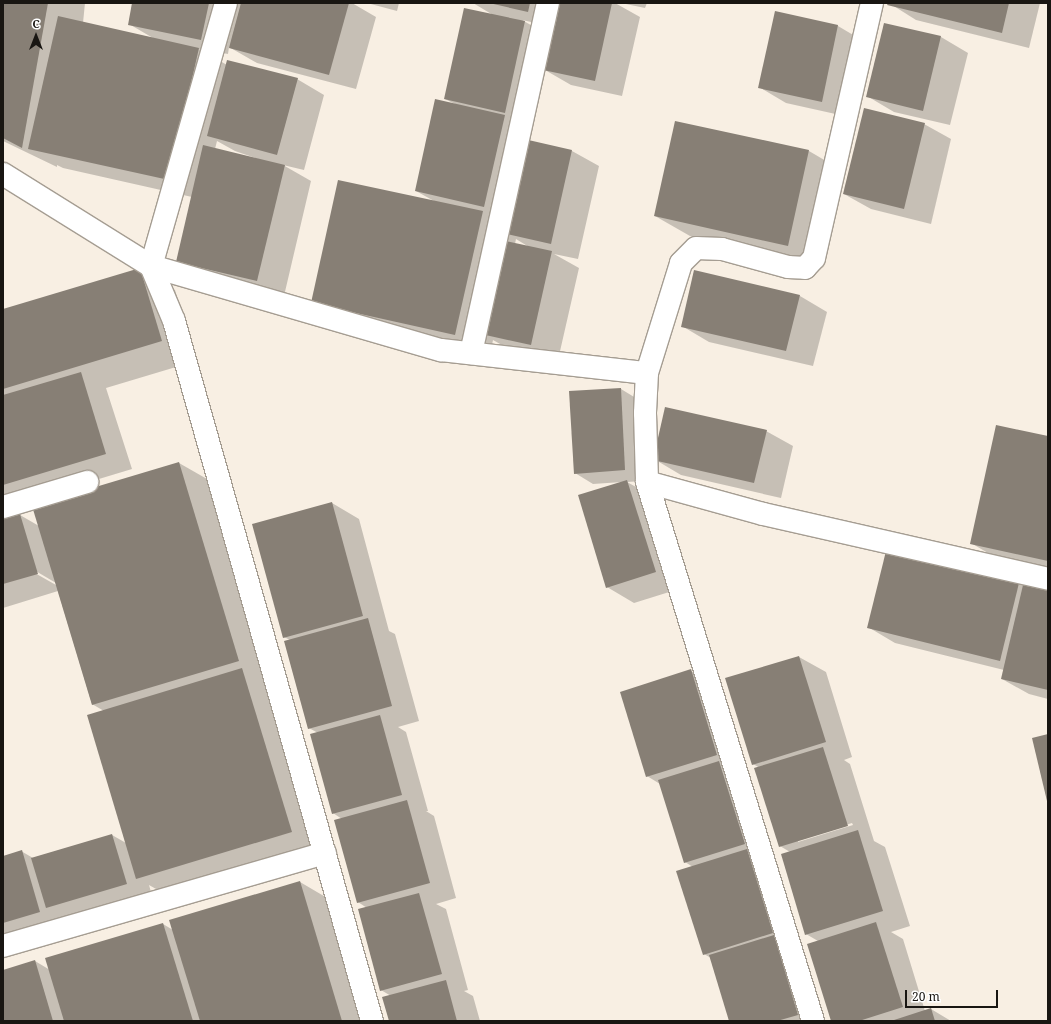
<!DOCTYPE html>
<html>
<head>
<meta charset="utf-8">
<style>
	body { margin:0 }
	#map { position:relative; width:1051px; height:1024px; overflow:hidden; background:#f8efe3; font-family:"Noto Serif",serif }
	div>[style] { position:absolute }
	.shadow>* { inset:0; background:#0003 }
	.building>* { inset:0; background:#877f75 }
	.roads { filter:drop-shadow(1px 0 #a59d92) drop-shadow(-1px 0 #a59d92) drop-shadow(0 1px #a59d92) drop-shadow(0 -1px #a59d92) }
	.minor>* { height:22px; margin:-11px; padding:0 11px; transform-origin:11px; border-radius:11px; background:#fff }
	span { translate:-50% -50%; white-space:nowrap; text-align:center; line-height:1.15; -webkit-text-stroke:3.5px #fff; paint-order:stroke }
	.frame { position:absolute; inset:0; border:4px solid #191612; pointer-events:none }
	.north { position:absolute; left:16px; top:16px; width:40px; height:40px; -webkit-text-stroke:3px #fff; paint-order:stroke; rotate:0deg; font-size:11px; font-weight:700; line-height:16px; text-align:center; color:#191612 }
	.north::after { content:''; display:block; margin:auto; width:14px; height:18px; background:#191612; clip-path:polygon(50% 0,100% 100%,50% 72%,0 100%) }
	.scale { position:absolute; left:905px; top:990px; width:93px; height:18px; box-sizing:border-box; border:2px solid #191612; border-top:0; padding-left:5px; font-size:12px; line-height:14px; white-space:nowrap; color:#191612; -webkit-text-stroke:3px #fff; paint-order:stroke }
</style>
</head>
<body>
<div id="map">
	<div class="shadow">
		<i style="clip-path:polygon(evenodd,3px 3px,85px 3px,83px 23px,153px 38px,129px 24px,133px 3px,352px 3px,376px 17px,356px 89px,257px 63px,229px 47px,228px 54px,199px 49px,227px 65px,297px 79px,324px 95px,304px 170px,283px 165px,311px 181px,284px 296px,204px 277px,177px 261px,192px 197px,63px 168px,57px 165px,57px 167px,3px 141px,3px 3px,217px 141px,235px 151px,258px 159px,215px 149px,217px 141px)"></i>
		<i style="clip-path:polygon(367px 3px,399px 3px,397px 11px)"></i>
		<i style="clip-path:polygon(evenodd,473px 3px,615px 3px,640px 17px,622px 96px,571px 85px,545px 70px,532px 127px,522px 126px,531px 131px,529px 141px,572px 151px,599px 166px,578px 259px,554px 254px,579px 268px,558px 360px,509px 349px,493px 340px,490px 354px,312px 302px,434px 201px,416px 191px,455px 104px,445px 99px,493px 15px,473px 3px,522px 20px,554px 27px,552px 37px,522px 20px,473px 3px,516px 239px,529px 247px,515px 244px,516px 239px)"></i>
		<i style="clip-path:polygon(621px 3px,647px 3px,645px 8px)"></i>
		<i style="clip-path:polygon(889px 3px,1040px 3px,1029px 48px,916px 20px)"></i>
		<i style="clip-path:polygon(776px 12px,838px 26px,865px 42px,849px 117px,786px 103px,759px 87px)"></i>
		<i style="clip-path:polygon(885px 24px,941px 37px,968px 53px,950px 125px,894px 112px,867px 96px)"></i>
		<i style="clip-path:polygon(924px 124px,951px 139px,931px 224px,871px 209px,844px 194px)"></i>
		<i style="clip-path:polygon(809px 151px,843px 171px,823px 265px,690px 236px,655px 216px)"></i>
		<i style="clip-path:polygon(140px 269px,175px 290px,196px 361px,106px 388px,132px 469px,3px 508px,3px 311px)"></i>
		<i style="clip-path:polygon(800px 296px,827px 312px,813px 366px,709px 342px,682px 326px)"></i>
		<i style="clip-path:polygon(621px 389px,639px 400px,643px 481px,627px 482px,654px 497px,682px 588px,634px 603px,607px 587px,622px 482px,593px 484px,575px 473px)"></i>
		<i style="clip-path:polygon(766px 431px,793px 446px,781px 498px,681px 475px,654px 459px)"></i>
		<i style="clip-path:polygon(1048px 437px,1048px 573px,1005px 563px,971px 543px)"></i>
		<i style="clip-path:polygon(evenodd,179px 463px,214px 483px,326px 852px,172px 898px,149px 885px,153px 899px,74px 923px,63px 917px,67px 928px,3px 947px,3px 857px,21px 851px,33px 858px,112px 835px,126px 843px,104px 711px,92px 704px,58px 591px,3px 608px,3px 520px,20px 515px,39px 526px,179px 463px,34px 570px,56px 583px,56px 585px,33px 572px,34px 570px)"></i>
		<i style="clip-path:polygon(332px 503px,359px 519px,389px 631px,395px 634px,419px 721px,398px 727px,406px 732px,428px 811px,426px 811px,434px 816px,456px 898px,436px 904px,446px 909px,468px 990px,464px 991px,473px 996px,480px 1021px,390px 1021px,391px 996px,381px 990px,367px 908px,358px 902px,342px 819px,333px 813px,318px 733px,309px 728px,290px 640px,284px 637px)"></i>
		<i style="clip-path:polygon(1019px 584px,1048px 591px,1048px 699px,1029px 694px,1002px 679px,1004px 670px,895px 643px,868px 627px)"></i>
		<i style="clip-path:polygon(evenodd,799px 657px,826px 672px,852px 757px,844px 760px,850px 764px,874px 841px,885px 847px,910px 926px,891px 932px,903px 939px,925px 1011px,931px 1009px,951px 1021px,832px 1021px,818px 941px,806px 934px,790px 852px,780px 846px,760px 768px,753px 764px,799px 657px,852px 823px,853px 825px,798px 842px,798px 840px,852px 823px)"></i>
		<i style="clip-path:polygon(691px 671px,718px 686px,822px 1021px,730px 1021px,711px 958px,704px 954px,693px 867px,685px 862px,660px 784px,647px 776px)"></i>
		<i style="clip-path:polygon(300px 882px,334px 902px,370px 1021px,3px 1021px,3px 971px,35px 961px,50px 970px,163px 924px,173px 930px)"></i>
	</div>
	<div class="building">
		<i style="clip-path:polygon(3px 3px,48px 3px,22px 148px,3px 138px)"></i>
		<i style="clip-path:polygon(132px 3px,209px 3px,201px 40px,128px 25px)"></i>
		<i style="clip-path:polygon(241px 3px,349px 3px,329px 75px,229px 48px)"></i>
		<i style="clip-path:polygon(489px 3px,530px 3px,528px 12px)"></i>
		<i style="clip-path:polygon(558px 3px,612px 3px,595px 81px,543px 70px)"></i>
		<i style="clip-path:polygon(888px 3px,1009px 3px,1002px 33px,887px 5px)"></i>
		<i style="clip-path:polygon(464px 8px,525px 21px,505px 113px,444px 99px)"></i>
		<i style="clip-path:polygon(775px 11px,838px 25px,822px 102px,758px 88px)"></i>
		<i style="clip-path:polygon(58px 16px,199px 48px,169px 180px,28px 149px)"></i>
		<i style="clip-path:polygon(884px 23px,941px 36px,923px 111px,866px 97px)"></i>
		<i style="clip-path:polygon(227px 60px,298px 78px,277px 155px,207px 136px)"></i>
		<i style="clip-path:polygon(435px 99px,505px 115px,484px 207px,415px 191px)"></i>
		<i style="clip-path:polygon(864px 108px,925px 123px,904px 209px,843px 194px)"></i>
		<i style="clip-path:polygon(675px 121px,809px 150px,788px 246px,654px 216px)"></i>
		<i style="clip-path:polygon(524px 139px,572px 150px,551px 244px,503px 233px)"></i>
		<i style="clip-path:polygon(203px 145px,285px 165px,257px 281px,176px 262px)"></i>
		<i style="clip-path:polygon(338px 180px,483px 211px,455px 335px,311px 303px)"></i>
		<i style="clip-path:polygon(501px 240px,552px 251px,531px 345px,481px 334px)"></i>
		<i style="clip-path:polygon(140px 268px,162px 341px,3px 389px,3px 309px)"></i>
		<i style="clip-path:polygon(694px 270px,800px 295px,786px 351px,681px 327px)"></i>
		<i style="clip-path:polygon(81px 372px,106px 454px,3px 485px,3px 395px)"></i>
		<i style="clip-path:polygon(621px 388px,625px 470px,574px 474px,569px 391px)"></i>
		<i style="clip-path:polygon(665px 407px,767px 430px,754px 483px,653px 460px)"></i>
		<i style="clip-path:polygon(996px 425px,1048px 436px,1048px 561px,970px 544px)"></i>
		<i style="clip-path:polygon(179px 462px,239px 661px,92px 705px,32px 506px)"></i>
		<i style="clip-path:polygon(627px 480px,656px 572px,606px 588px,578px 495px)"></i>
		<i style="clip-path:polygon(332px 502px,363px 616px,283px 638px,252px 524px)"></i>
		<i style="clip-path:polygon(20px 514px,38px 574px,3px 584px,3px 519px)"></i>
		<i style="clip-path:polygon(886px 551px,1019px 583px,1000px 661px,867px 628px)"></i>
		<i style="clip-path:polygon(1023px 585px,1048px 590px,1048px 690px,1001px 679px)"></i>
		<i style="clip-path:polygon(368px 618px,392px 706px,308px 729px,284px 641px)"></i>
		<i style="clip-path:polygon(799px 656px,826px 742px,752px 765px,725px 678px)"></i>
		<i style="clip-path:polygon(242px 668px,292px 832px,136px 879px,87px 715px)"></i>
		<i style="clip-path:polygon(691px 669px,717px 755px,646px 777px,620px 692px)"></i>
		<i style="clip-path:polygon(380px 715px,402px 795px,332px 814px,310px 734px)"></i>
		<i style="clip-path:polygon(1048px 734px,1048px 801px,1047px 801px,1032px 738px)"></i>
		<i style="clip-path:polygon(823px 747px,848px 826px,779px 847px,754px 768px)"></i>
		<i style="clip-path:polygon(719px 761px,745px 844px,684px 863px,658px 780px)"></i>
		<i style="clip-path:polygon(407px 800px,430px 883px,357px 903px,334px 820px)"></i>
		<i style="clip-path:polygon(858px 830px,883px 911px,805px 935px,781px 854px)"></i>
		<i style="clip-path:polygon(112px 834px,127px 884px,46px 908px,31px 858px)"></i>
		<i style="clip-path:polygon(747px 849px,773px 933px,703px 955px,676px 871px)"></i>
		<i style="clip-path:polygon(22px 850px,40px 912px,3px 923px,3px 856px)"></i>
		<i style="clip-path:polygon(300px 881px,342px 1021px,200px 1021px,169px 920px)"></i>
		<i style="clip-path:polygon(419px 893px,442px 974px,380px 991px,358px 909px)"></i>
		<i style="clip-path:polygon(876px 922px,903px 1007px,859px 1021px,831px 1021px,807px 944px)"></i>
		<i style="clip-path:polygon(163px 923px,193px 1021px,64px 1021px,45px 958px)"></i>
		<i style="clip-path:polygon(774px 935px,798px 1015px,777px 1021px,729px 1021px,709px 955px)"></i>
		<i style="clip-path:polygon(35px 960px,53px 1021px,3px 1021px,3px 970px)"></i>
		<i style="clip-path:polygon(446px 980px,457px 1021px,389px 1021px,382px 997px)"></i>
		<i style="clip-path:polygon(931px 1008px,935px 1021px,891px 1021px)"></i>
	</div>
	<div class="roads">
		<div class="minor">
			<i style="left:226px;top:3px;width:273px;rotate:105.9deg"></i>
			<i style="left:151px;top:266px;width:60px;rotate:67.3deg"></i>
			<i style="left:174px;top:321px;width:727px;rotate:74.21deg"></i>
			<i style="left:3px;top:174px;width:174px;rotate:31.9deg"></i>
			<i style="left:151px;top:266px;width:302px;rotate:16.2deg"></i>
			<i style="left:441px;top:350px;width:207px;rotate:6.4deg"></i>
			<i style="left:647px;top:373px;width:40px;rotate:92.9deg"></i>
			<i style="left:645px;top:413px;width:69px;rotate:88.3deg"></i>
			<i style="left:647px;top:482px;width:120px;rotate:15.4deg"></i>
			<i style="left:763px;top:514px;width:292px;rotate:12.8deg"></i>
			<i style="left:471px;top:353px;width:358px;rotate:-77.6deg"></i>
			<i style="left:647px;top:373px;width:115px;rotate:-72.8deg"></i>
			<i style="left:681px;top:263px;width:21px;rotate:-45deg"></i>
			<i style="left:696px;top:248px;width:26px;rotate:2deg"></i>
			<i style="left:722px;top:249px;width:68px;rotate:15.3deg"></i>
			<i style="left:788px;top:267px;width:17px;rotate:3deg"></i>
			<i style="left:805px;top:268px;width:13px;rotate:-48deg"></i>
			<i style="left:814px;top:258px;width:262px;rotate:-77.2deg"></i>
			<i style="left:647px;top:482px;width:564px;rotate:72.88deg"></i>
			<i style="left:3px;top:507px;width:88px;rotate:-16.6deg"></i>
			<i style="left:3px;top:946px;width:335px;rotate:-16.1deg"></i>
		</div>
	</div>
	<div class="frame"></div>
	<div class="north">С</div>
	<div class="scale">20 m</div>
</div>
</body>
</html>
